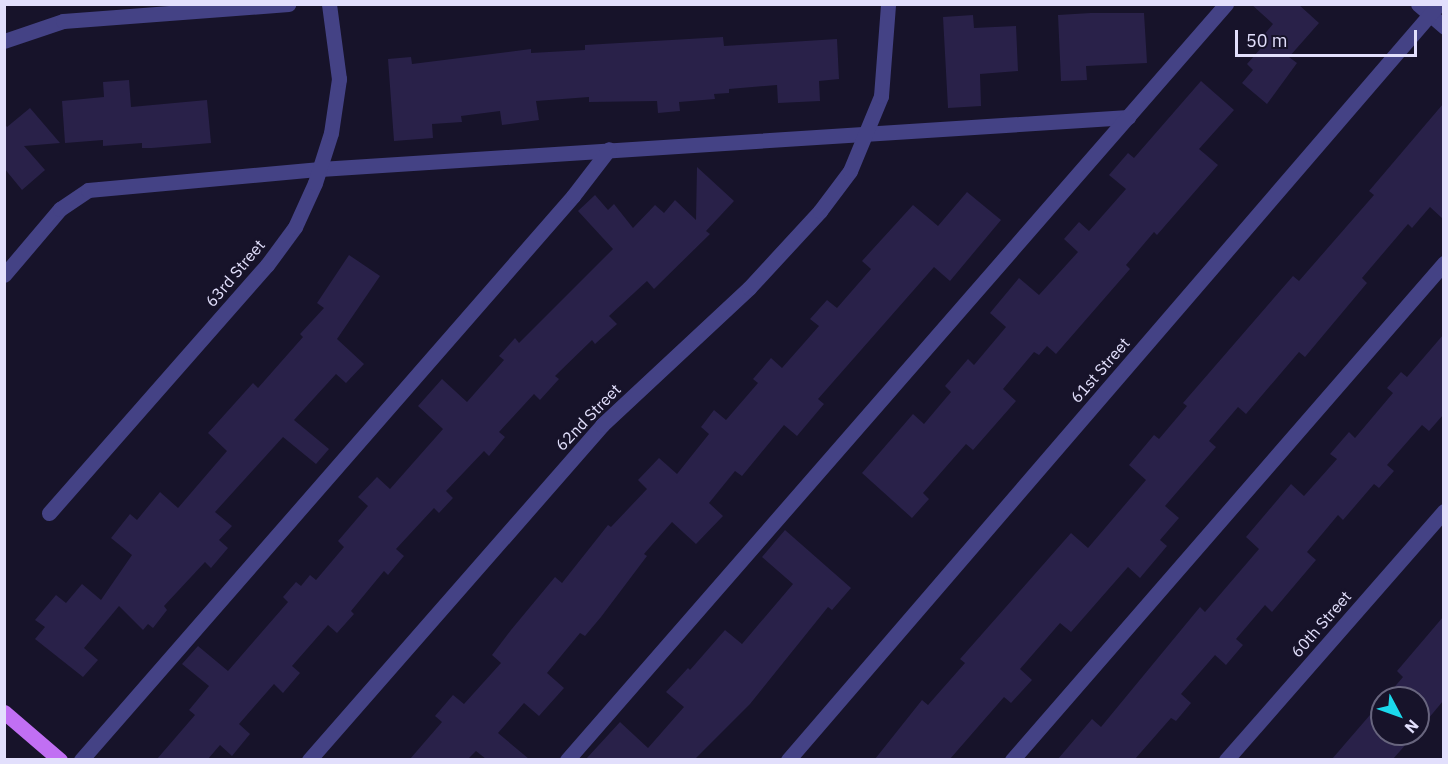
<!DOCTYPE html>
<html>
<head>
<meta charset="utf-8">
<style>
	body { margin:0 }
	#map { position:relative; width:1448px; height:764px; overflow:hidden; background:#17132a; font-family:"IBM Plex Sans",sans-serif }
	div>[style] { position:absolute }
	.building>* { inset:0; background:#292149 }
	.minor>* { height:15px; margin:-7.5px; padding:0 7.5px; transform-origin:7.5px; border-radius:7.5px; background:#444285 }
	.major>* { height:15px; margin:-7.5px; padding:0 7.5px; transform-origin:7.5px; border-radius:7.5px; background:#c16ff3 }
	span { translate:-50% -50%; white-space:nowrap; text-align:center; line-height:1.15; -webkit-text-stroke:5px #17132a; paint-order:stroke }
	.street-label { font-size:16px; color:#e2dffc }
	.frame { position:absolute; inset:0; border:6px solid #e2dffc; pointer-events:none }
	.north { position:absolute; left:1370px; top:686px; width:60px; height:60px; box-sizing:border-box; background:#17132a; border:2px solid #68657e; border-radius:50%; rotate:131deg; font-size:16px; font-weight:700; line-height:24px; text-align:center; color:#e2dffc }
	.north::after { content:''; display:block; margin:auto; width:21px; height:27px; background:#1bd9ec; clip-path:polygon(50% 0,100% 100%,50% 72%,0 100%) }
	.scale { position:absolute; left:1235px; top:30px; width:182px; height:27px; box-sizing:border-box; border:3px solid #e2dffc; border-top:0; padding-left:8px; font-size:18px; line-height:21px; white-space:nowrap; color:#e2dffc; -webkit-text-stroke:4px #17132a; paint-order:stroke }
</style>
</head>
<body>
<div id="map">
	<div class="building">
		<i style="clip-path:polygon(1251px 4px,1298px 4px,1319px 23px,1289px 57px,1297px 63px,1267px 104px,1242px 83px,1253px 70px,1247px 64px,1261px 48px,1256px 44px,1273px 24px)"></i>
		<i style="clip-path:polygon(1091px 13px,1144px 13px,1147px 63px,1086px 66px,1087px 80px,1061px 81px,1058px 15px)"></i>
		<i style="clip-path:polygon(973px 15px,974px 28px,1016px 26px,1018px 71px,980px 74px,981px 106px,948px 108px,943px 17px)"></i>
		<i style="clip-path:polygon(723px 37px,724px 46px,837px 39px,839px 79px,819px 81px,820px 101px,778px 103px,777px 85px,729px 89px,729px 93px,714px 94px,715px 99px,679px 102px,680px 111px,658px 113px,657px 101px,589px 102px,589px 97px,536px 101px,539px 120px,502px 125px,500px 111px,461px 116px,462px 122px,432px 124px,433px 138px,394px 141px,388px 59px,411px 57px,412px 64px,531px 49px,531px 53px,585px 50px,585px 45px)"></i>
		<i style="clip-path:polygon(129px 80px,131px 107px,207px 100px,211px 143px,152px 148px,142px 148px,142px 143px,103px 146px,103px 140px,65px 143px,62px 101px,104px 97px,103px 82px)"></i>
		<i style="clip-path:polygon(1201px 81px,1234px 110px,1199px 149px,1218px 165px,1157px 235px,1154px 232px,1126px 265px,1130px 269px,1056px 354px,1047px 346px,1039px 355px,1034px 352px,1003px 389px,1016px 401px,973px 450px,966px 444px,923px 493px,929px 499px,912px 518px,862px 473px,913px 414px,924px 424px,951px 392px,945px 386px,968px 359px,974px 365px,1006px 327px,990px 313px,1019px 278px,1039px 295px,1078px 252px,1064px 239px,1079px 222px,1089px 231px,1126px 189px,1109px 175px,1128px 153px,1134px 158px)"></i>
		<i style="clip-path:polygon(1443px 104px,1443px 219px,1430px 207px,1412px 228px,1408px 224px,1362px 278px,1367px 283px,1305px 357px,1299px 352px,1246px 414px,1238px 407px,1209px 441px,1216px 447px,1165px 506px,1179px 518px,1160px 540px,1167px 546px,1140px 578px,1128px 567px,1071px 632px,1060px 623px,1020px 669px,1032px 680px,1011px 703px,1004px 697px,950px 759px,875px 759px,922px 700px,928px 705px,965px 663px,960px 659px,1071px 533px,1088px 548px,1146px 480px,1129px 465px,1154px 435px,1159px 439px,1187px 406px,1183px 403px,1293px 276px,1299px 281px,1374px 195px,1369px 191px)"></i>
		<i style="clip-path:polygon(30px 108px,60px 143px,24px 146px,45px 170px,22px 190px,4px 168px,4px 123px,7px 127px)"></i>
		<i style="clip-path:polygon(697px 167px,734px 201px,706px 231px,710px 234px,654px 289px,647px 281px,609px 316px,617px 324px,595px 344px,592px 340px,555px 376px,559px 379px,540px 400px,534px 394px,499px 432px,505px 437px,489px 456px,484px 451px,446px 491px,453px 498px,439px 513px,434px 508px,396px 549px,404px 556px,388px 575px,384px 571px,351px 611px,354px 614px,337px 633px,328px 625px,292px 666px,300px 673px,283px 693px,274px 684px,239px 724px,250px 734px,232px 756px,220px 745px,208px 759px,157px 759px,195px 715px,189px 710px,209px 686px,182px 664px,198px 646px,228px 671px,288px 602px,283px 597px,296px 582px,301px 586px,310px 575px,316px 580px,344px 547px,338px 541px,368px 506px,358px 497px,377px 477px,390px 489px,443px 429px,418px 406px,442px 379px,467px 402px,504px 360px,499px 356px,515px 338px,519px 343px,613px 249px,578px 211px,595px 195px,608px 210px,614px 204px,633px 228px,655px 205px,664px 213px,675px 200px,696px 220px)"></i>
		<i style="clip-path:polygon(967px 192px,1001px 220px,950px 281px,934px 267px,818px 399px,824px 404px,797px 436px,784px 425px,742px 476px,735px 471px,709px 503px,723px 516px,696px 544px,672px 522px,644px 554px,647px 556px,601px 617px,585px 636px,580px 633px,547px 673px,564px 688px,539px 716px,524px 703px,498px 733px,529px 759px,486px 759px,476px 751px,468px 759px,410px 759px,442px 722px,435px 716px,453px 695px,464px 704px,501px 663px,492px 655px,511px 630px,555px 577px,562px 583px,608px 525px,611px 527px,647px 489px,638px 480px,659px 458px,677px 474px,709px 434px,701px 427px,714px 410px,726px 420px,758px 383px,753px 379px,771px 358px,782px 368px,819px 326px,810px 319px,827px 300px,837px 308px,871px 269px,862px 261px,913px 205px,938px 226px)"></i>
		<i style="clip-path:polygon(349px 255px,380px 276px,337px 339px,364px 364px,346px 383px,336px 374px,294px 420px,329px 449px,316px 464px,283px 437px,215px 512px,232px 526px,219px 540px,228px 548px,211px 568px,205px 562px,164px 606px,167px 610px,153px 628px,148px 624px,143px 630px,119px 606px,84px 648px,98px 660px,83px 677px,35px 639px,45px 627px,35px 620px,56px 595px,66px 603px,82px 584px,101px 600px,132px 555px,111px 538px,130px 514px,137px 520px,160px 492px,178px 508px,227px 451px,208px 433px,253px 383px,258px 388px,303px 337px,300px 334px,324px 308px,317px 303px)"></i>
		<i style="clip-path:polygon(1443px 335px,1443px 415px,1429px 431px,1422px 425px,1387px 465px,1394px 471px,1379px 488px,1374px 484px,1343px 520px,1338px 515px,1307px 552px,1316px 560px,1272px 612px,1265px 605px,1236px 639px,1243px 645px,1226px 665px,1215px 655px,1181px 694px,1191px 703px,1176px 721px,1171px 718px,1135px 759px,1058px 759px,1092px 719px,1101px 727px,1200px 607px,1205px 612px,1259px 549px,1246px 537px,1291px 484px,1304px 496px,1337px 459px,1330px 454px,1349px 432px,1355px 438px,1393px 393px,1387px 388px,1401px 372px,1407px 377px)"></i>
		<i style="clip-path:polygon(785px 530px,851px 588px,832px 610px,828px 607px,750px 704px,695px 759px,586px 759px,620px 722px,648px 748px,684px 707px,666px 692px,688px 668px,690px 670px,725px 630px,742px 644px,793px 584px,762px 557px)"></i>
		<i style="clip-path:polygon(1443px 617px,1443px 701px,1418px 731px,1418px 698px,1385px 698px,1403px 677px,1397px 671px)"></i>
		<i style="clip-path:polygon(1382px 701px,1382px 734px,1415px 734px,1393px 759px,1332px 759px)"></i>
	</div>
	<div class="minor">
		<i style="left:1418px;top:4px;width:35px;rotate:41deg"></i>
		<i style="left:4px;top:41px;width:62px;rotate:-18.7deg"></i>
		<i style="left:63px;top:21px;width:226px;rotate:-4.3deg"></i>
		<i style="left:4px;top:275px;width:87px;rotate:-49.7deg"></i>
		<i style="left:60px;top:209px;width:34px;rotate:-34deg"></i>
		<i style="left:88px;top:190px;width:233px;rotate:-5.2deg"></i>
		<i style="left:320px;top:169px;width:810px;rotate:-3.68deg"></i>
		<i style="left:49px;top:513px;width:330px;rotate:-48.7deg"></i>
		<i style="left:267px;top:265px;width:47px;rotate:-53.6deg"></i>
		<i style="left:295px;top:227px;width:48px;rotate:-65.6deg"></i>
		<i style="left:315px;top:183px;width:52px;rotate:-72.3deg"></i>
		<i style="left:331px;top:133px;width:55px;rotate:-81.6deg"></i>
		<i style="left:339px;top:79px;width:76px;rotate:-97.6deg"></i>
		<i style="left:81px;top:760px;width:748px;rotate:-48.9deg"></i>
		<i style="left:573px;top:196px;width:59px;rotate:-52.5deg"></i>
		<i style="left:309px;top:760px;width:445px;rotate:-48.8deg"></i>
		<i style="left:602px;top:425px;width:201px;rotate:-43deg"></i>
		<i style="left:749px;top:288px;width:105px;rotate:-47.3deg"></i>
		<i style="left:820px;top:211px;width:50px;rotate:-53.1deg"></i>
		<i style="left:850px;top:171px;width:81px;rotate:-67.5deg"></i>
		<i style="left:881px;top:96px;width:92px;rotate:-85.6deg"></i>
		<i style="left:567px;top:760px;width:1003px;rotate:-48.92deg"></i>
		<i style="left:788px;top:760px;width:998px;rotate:-49.27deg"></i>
		<i style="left:1012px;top:760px;width:659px;rotate:-49deg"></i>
		<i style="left:1226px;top:760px;width:331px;rotate:-48.8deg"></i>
	</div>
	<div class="major">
		<i style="left:4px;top:712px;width:74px;rotate:40.6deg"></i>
	</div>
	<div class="street-label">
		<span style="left:235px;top:273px;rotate:-50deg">63rd Street</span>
		<span style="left:1100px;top:370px;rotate:-49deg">61st Street</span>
		<span style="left:588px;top:417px;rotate:-46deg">62nd Street</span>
		<span style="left:1321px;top:624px;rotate:-49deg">60th Street</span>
	</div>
	<div class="frame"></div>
	<div class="north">N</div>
	<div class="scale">50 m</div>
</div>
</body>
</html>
